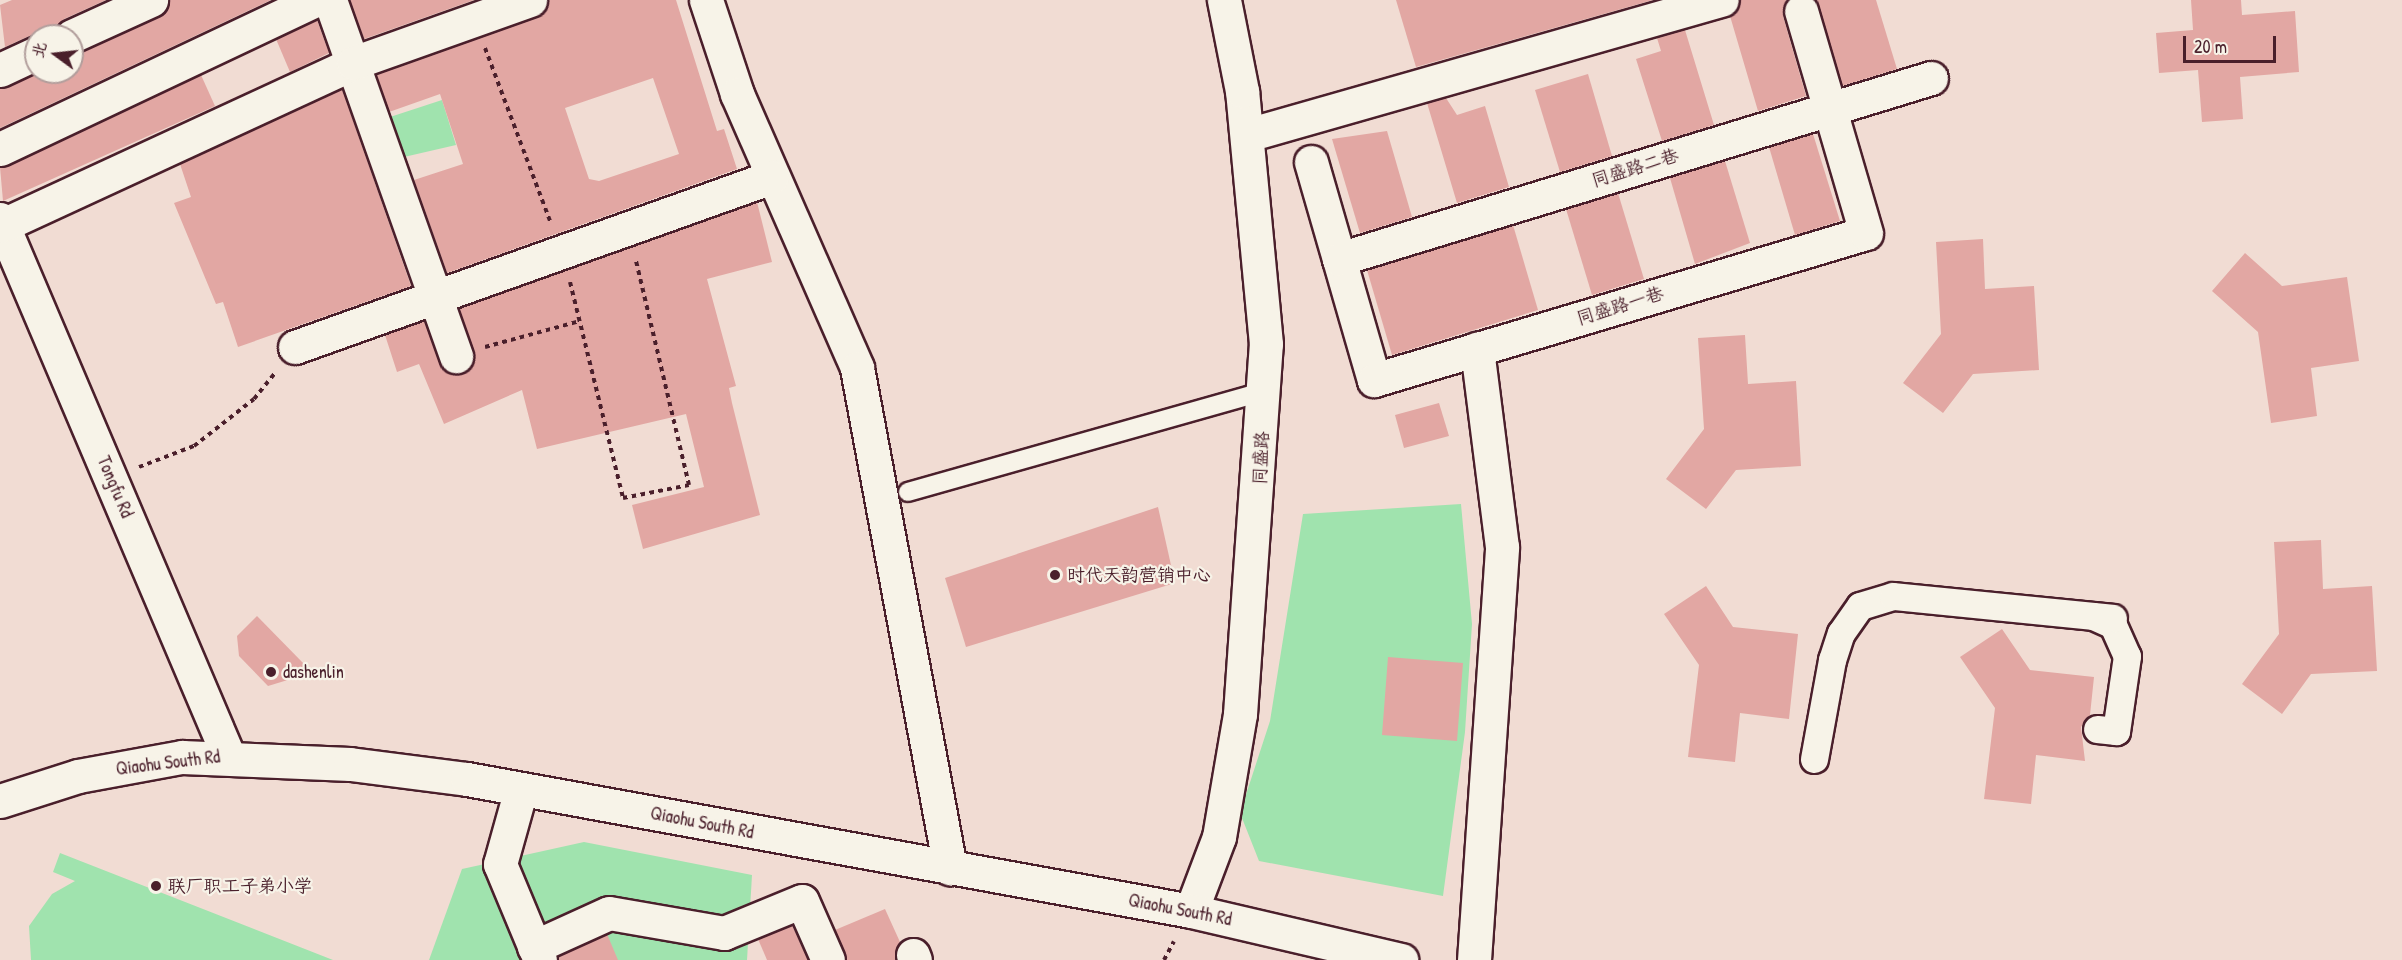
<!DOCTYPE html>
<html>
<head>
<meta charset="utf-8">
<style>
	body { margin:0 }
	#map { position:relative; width:2402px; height:960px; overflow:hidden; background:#f1dcd3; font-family:"Patrick Hand","LXGW WenKai TC",sans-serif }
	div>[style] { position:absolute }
	.green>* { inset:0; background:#a0e3ae }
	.building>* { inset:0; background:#e2a7a3 }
	.path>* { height:4px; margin-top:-2px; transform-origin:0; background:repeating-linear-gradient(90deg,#4a1f2b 0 4.5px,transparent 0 9px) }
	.roads { filter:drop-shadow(2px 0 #4a1f2b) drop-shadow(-2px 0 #4a1f2b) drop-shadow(0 2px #4a1f2b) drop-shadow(0 -2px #4a1f2b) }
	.service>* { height:18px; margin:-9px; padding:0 9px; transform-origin:9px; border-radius:9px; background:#f7f3e8 }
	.pedestrian>* { height:27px; margin:-13.5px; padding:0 13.5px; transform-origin:13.5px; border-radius:13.5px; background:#f7f3e8 }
	.minor>* { height:33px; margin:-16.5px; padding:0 16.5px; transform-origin:16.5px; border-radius:16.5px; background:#f7f3e8 }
	.tertiary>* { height:33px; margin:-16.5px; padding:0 16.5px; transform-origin:16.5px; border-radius:16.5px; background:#f7f3e8 }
	.secondary>* { height:33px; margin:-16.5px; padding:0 16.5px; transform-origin:16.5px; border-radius:16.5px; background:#f7f3e8 }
	.dots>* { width:16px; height:16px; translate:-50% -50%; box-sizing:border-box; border:3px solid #f7f3e8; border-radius:50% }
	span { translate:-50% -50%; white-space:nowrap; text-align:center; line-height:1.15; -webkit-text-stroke:4.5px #f7f3e8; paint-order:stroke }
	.street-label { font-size:18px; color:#4a1f2b }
	.poi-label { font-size:18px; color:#4a1f2b }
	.left { translate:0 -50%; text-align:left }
	.north { position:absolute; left:24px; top:24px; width:60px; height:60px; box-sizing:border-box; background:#f7f3e8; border:2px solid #b29e9c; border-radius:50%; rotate:285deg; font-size:16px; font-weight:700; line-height:24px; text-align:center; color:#4a1f2b }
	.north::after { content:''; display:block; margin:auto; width:21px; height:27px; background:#4a1f2b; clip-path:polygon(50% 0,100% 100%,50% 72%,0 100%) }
	.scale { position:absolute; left:2183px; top:36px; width:93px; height:27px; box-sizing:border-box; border:3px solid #4a1f2b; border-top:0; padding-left:8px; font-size:18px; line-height:21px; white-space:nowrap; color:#4a1f2b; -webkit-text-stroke:4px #f7f3e8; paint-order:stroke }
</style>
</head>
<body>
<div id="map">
	<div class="green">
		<i style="clip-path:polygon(442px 100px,456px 145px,404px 157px,394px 146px,387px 118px)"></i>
		<i style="clip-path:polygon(1461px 504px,1472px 624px,1465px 732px,1443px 896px,1259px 861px,1240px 813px,1270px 721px,1303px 514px)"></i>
		<i style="clip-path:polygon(584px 842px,752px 875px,747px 960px,429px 960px,462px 869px)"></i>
		<i style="clip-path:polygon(60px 853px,333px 960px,31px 960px,29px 926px,52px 894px,75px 881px,53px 872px)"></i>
	</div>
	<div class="building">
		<i style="clip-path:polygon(12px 0,106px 0,64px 19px,54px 36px,29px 36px,5px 47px,0 5px)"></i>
		<i style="clip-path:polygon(169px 0,271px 0,0 128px,0 88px,40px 72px,72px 72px,72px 54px,159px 17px)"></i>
		<i style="clip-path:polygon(350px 0,474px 0,364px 39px)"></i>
		<i style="clip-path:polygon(evenodd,548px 0,676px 0,717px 131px,724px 129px,737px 169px,447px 273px,414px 180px,463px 164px,440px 94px,389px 112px,376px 75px,536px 18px,548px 0,653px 78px,679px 154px,599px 181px,589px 179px,565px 108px,653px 78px)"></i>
		<i style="clip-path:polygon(1396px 0,1653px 0,1416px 67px)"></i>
		<i style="clip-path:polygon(1740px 0,1786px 0,1783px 16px,1806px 96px,1758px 111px,1730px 16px)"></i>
		<i style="clip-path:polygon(1816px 0,1876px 0,1897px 69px,1842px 86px)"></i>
		<i style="clip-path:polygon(2191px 0,2241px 0,2242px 15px,2295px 11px,2299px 72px,2240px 77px,2243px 119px,2202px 122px,2198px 70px,2159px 73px,2156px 33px,2193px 30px)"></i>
		<i style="clip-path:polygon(317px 20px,329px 53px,290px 72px,276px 39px)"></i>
		<i style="clip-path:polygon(1685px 30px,1714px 125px,1662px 141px,1636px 59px,1661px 51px,1657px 38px)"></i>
		<i style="clip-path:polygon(1588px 74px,1612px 156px,1560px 172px,1535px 90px)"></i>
		<i style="clip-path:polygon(201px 75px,215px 106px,3px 201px,0 167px)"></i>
		<i style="clip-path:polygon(342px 89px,411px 286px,238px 347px,223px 302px,216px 304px,174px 203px,191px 197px,180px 164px)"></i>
		<i style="clip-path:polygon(1446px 98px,1457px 115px,1485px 106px,1509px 187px,1457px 203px,1427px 103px)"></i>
		<i style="clip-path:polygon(1387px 131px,1412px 217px,1360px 233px,1332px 139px)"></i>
		<i style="clip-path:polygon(1813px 134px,1840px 221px,1795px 235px,1769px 147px)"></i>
		<i style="clip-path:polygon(1725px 161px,1750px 243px,1695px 264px,1670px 178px)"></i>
		<i style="clip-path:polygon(1618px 193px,1644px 279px,1592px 295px,1566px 209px)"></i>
		<i style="clip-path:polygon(757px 202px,772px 262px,707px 279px,736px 386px,729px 388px,732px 403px,760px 515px,643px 549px,632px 505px,704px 487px,686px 414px,537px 449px,522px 390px,444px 424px,419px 364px,397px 372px,385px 335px,424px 321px,443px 370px,463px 373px,474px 359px,459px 308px)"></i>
		<i style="clip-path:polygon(1513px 225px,1538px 310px,1392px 355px,1367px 270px)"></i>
		<i style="clip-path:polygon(1983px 239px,1985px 289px,2034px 286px,2039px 370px,1973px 374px,1943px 413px,1903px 383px,1941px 334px,1936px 242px)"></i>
		<i style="clip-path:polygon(2245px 253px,2282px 286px,2347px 277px,2359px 361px,2311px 368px,2317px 416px,2271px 423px,2258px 332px,2212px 291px)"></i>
		<i style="clip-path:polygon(1745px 335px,1748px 384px,1796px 381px,1801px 466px,1736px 470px,1706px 509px,1666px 479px,1704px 429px,1698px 338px)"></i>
		<i style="clip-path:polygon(1439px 403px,1449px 436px,1404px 448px,1395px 415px)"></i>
		<i style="clip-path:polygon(1158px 507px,1175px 583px,966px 647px,945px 578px)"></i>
		<i style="clip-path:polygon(2321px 540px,2323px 589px,2372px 586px,2377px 671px,2311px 674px,2282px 714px,2242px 684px,2279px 634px,2274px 542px)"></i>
		<i style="clip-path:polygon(1706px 586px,1733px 627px,1798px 634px,1789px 719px,1740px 713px,1735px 762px,1688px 757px,1699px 665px,1664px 614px)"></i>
		<i style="clip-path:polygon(257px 616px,305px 665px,291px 679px,268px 686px,239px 656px,237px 636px)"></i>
		<i style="clip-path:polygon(2002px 629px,2030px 670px,2094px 677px,2090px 715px,2081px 727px,2085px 761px,2036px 755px,2031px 804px,1984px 799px,1995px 708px,1960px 657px)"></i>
		<i style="clip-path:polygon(1388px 657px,1463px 663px,1457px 741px,1382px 735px)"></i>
		<i style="clip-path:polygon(885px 909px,900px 942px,895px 960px,846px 960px,835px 930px)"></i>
		<i style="clip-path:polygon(792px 925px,808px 960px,767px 960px,758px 939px)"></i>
		<i style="clip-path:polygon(607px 934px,618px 960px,558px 960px,558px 957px)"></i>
	</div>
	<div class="path">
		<i style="left:485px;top:48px;width:185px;rotate:69.4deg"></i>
		<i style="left:570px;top:282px;width:222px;rotate:76.2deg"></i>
		<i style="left:623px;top:498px;width:67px;rotate:-11.1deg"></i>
		<i style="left:689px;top:485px;width:231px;rotate:-103.3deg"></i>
		<i style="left:485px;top:347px;width:98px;rotate:-15.3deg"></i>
		<i style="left:139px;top:467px;width:59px;rotate:-20.9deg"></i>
		<i style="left:194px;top:446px;width:76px;rotate:-38.1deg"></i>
		<i style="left:254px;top:399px;width:35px;rotate:-51deg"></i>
		<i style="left:1164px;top:960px;width:21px;rotate:-62deg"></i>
	</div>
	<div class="roads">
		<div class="service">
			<i style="left:908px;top:492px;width:370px;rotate:-15.8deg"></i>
		</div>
		<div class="pedestrian">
			<i style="left:2093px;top:616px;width:22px;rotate:24deg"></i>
			<i style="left:2113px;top:625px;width:34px;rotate:66deg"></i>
			<i style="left:2127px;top:656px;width:76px;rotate:98.3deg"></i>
			<i style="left:2116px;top:731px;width:19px;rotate:-174deg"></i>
			<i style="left:1814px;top:759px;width:101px;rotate:-79.7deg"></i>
			<i style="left:1832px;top:660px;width:28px;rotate:-72deg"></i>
			<i style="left:1841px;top:633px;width:33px;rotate:-55deg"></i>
			<i style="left:1860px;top:606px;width:34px;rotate:-17deg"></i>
			<i style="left:1893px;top:596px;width:221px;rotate:5.7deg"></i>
		</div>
		<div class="minor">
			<i style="left:330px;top:0;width:378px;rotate:70.5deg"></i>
			<i style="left:706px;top:0;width:99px;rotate:71.7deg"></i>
			<i style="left:737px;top:94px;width:299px;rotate:66.3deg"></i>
			<i style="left:857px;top:368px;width:509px;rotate:79.46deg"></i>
			<i style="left:72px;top:36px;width:87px;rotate:-24.5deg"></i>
			<i style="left:0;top:70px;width:40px;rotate:-25deg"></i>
			<i style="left:1261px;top:131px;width:479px;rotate:-15.9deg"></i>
			<i style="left:0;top:149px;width:348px;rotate:-25.3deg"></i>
			<i style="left:1311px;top:162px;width:227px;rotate:73.9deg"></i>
			<i style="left:1374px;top:380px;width:513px;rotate:-16.64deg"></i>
			<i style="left:1866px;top:233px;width:231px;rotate:-106.3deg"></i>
			<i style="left:0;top:219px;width:582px;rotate:66.96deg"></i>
			<i style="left:3px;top:225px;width:386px;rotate:-24.8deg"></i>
			<i style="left:353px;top:63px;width:188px;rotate:-19.6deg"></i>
			<i style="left:1339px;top:259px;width:619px;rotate:-17deg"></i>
			<i style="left:295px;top:347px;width:506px;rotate:-19.62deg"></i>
			<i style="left:521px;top:789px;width:78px;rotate:105.6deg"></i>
			<i style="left:500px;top:864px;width:104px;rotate:67.4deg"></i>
			<i style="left:534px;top:947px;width:82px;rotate:-24.4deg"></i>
			<i style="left:609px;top:913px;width:117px;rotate:9.9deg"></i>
			<i style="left:724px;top:933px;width:84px;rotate:-22.3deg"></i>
			<i style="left:802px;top:901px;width:64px;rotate:66.2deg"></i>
			<i style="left:913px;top:955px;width:5px;rotate:68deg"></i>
			<i style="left:1474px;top:960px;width:414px;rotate:-86.1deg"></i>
			<i style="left:1502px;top:547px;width:200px;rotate:-97.2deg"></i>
		</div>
		<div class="tertiary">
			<i style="left:1191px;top:911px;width:79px;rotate:-69.3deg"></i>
			<i style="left:1219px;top:837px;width:125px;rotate:-80.3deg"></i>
			<i style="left:1240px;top:714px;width:371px;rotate:-86deg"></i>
			<i style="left:1266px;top:344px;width:254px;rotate:-95.4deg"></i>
			<i style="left:1242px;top:91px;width:93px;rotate:-101.2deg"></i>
		</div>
		<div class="secondary">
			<i style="left:0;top:801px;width:82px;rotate:-17.8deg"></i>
			<i style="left:78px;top:776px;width:106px;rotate:-10.4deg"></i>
			<i style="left:182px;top:757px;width:168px;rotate:2.4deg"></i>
			<i style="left:350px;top:764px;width:118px;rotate:7.3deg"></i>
			<i style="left:467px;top:779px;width:736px;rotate:10.33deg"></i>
			<i style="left:1191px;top:911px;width:216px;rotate:13.1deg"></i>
		</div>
	</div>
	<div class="dots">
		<i style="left:1055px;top:575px;background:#4a1f2b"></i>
		<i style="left:271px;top:672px;background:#4a1f2b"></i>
		<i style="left:156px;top:886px;background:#4a1f2b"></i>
	</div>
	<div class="street-label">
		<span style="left:1635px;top:168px;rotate:-17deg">同盛路二巷</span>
		<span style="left:1620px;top:306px;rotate:-17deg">同盛路一巷</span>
		<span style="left:1261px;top:458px;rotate:-87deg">同盛路</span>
		<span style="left:115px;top:487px;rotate:67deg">Tongfu Rd</span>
		<span style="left:168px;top:763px;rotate:-7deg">Qiaohu South Rd</span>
		<span style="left:702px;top:823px;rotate:11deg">Qiaohu South Rd</span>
		<span style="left:1180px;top:910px;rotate:11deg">Qiaohu South Rd</span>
	</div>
	<div class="poi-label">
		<span class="left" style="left:1067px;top:575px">时代天韵营销中心</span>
		<span class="left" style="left:283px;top:672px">dashenlin</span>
		<span class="left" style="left:168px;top:886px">联厂职工子弟小学</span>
	</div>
	<div class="north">北</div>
	<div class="scale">20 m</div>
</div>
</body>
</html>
